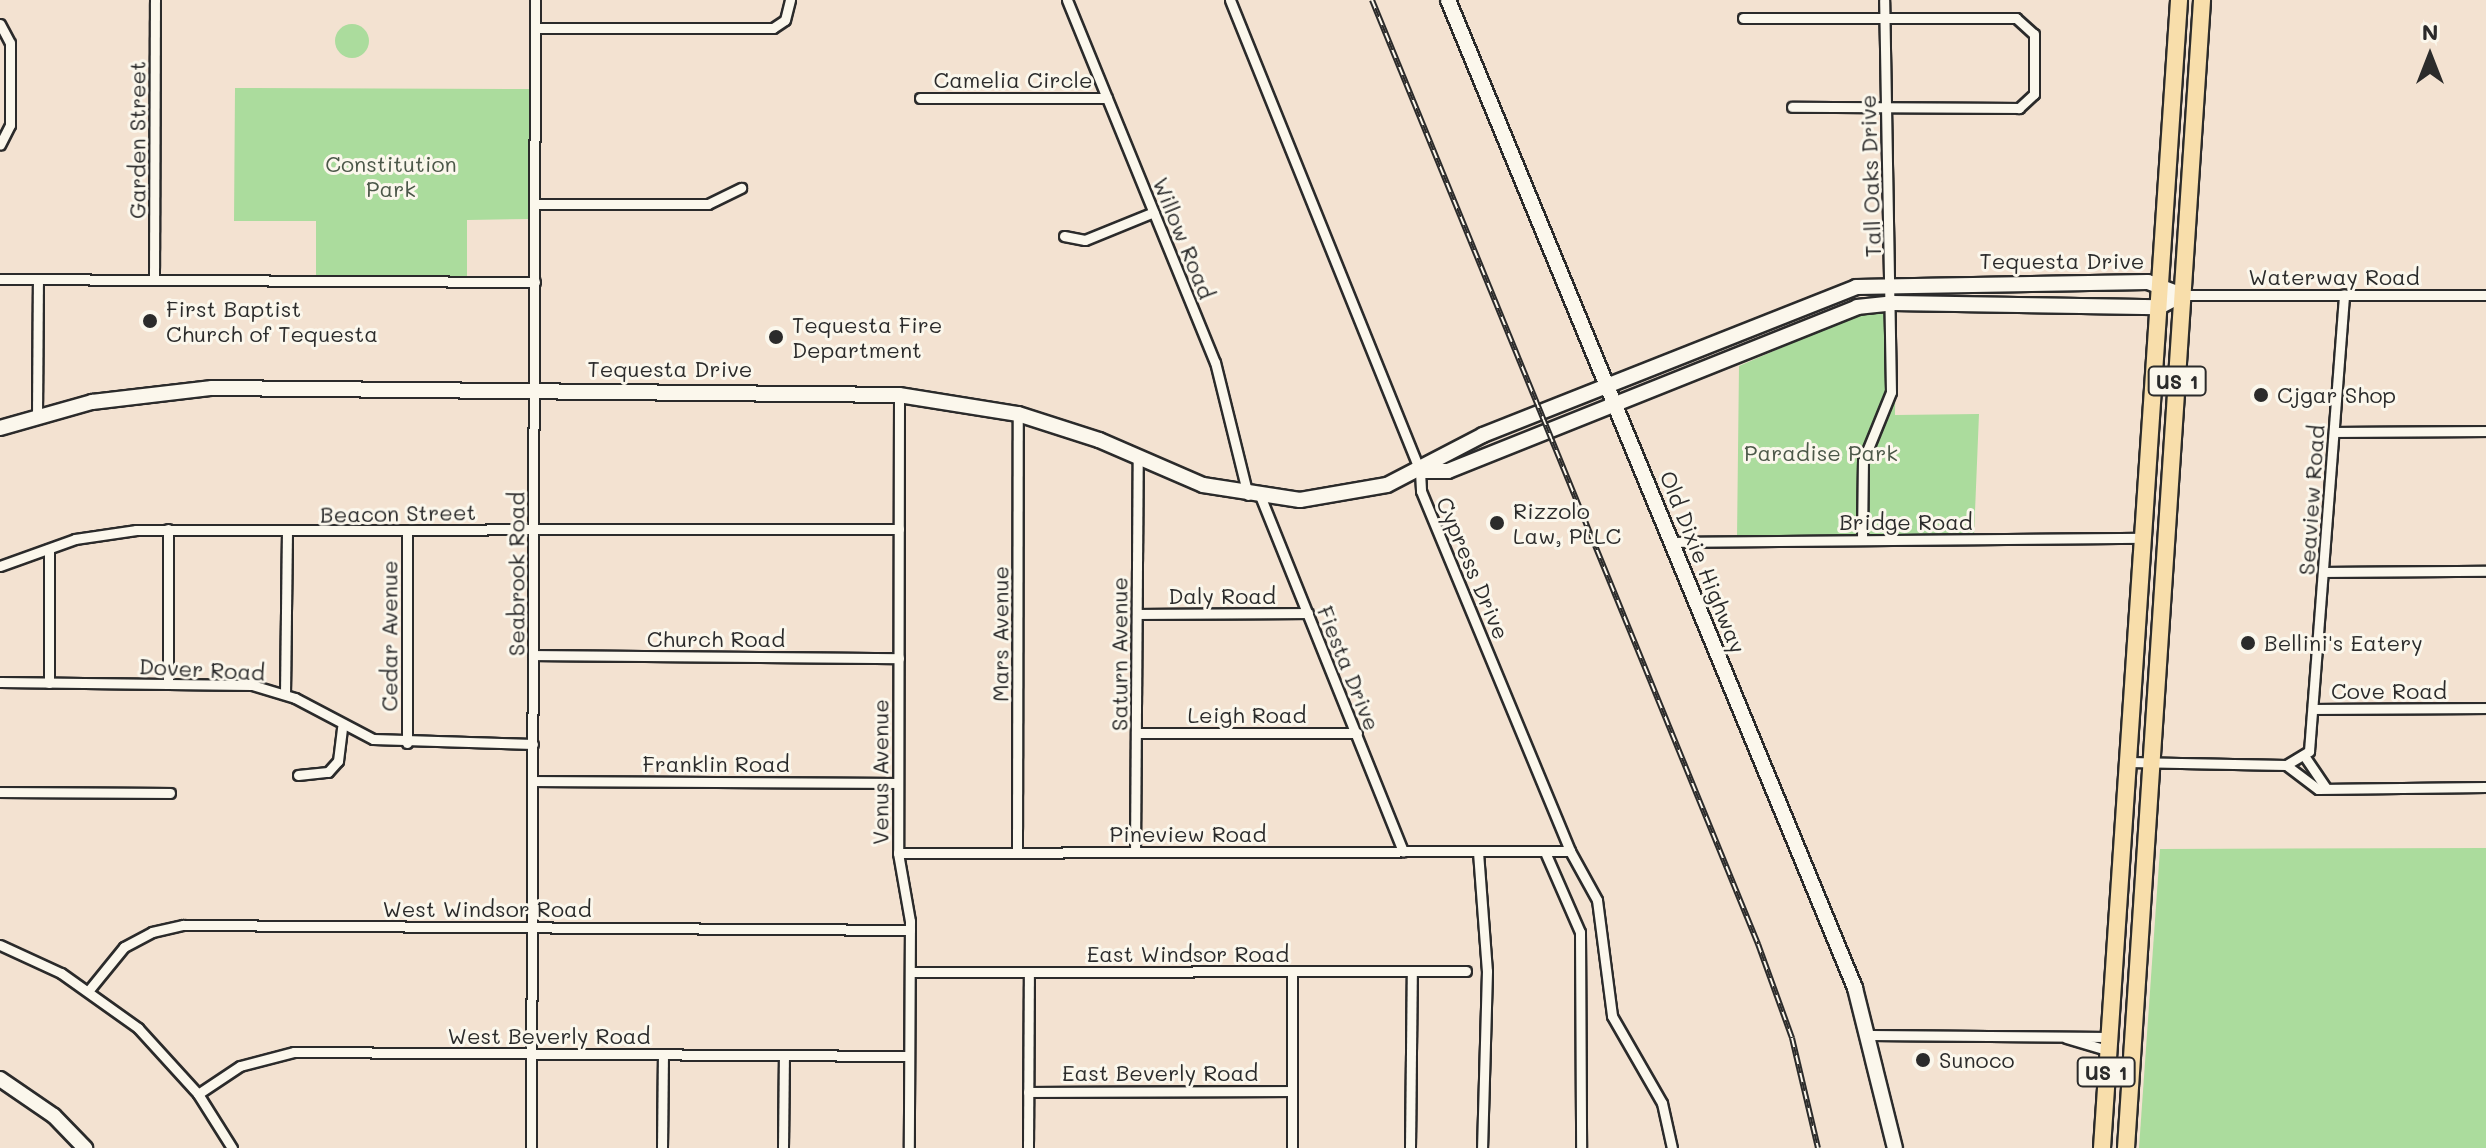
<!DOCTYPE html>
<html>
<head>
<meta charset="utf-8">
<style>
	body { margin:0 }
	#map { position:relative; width:2486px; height:1148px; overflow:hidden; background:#f3e2d1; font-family:Mali,sans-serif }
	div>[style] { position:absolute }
	.green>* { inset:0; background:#abdc9d }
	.round { border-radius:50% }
	.roads { filter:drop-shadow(2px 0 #2b2b2b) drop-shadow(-2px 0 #2b2b2b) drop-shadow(0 2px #2b2b2b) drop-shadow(0 -2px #2b2b2b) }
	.street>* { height:9px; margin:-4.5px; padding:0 4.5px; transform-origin:4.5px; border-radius:4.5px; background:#fbf7ec }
	.secondary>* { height:14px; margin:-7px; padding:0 7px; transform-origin:7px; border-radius:7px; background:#fbf7ec }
	.primary>* { height:16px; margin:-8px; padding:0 8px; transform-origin:8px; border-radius:8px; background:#f8deab }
	.rail>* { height:6px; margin-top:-3px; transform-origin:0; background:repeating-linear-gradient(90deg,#fbf7ec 0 9px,#2b2b2b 0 18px); box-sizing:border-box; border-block:2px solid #2b2b2b }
	.dots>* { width:22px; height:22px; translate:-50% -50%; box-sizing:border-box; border:4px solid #fbf7ec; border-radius:50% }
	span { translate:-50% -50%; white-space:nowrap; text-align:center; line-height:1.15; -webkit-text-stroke:6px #fbf7ec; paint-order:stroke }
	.shield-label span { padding:2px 6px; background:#fbf7ec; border:2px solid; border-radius:6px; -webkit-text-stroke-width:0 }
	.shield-label { font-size:20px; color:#2b2b2b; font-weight:700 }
	.street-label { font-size:22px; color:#2b2b2b }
	.park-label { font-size:22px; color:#4b5748 }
	.poi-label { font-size:22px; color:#2b2b2b }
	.left { translate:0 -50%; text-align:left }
	.north { position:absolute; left:2390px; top:16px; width:80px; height:80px; -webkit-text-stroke:6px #fbf7ec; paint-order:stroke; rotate:0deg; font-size:22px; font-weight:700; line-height:32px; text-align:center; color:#2b2b2b }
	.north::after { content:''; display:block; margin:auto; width:28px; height:36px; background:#2b2b2b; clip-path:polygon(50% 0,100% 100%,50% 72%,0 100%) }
</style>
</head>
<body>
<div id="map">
	<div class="green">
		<i class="round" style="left:335px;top:24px;width:34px;height:34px"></i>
		<i style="clip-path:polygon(235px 88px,532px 89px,531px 219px,467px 220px,467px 280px,316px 279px,316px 221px,234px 221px)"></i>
		<i style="clip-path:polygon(1896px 310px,1895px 415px,1979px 414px,1974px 536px,1737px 538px,1739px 366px,1855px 316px)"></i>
		<i style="clip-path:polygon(2486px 848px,2486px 1148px,2139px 1148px,2160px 849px)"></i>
	</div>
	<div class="roads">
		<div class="street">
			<i style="left:1067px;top:0;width:391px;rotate:67.8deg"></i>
			<i style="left:1215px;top:362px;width:137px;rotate:76.1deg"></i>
			<i style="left:1230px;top:0;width:508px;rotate:68.03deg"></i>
			<i style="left:1420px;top:471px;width:20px;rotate:87deg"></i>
			<i style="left:1421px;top:491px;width:390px;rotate:67.5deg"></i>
			<i style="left:1570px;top:851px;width:56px;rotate:61.1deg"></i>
			<i style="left:1597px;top:900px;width:117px;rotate:82.6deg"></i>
			<i style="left:1612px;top:1016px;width:100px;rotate:60.1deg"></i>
			<i style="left:1662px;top:1103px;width:46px;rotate:77.5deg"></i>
			<i style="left:1743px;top:18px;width:273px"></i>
			<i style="left:2016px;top:18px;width:24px;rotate:42deg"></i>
			<i style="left:2034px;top:34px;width:60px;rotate:90deg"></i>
			<i style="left:2034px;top:94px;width:21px;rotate:137deg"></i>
			<i style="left:2019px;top:108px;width:227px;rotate:-179.7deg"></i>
			<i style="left:0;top:24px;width:21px;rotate:62deg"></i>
			<i style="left:10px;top:43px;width:82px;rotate:90deg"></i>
			<i style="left:10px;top:125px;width:22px;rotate:117deg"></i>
			<i style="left:535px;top:28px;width:238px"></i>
			<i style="left:773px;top:28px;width:14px;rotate:-34deg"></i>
			<i style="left:785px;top:20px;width:21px;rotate:-76deg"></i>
			<i style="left:920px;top:98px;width:187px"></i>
			<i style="left:535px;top:204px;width:173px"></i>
			<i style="left:708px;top:204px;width:37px;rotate:-26deg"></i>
			<i style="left:1064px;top:236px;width:21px;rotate:11deg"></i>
			<i style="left:1085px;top:240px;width:74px;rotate:-22.1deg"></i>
			<i style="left:0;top:279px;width:535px;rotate:0.32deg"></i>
			<i style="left:154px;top:280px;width:280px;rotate:-89.8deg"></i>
			<i style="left:2182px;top:295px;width:304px"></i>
			<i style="left:899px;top:395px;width:458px;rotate:90.1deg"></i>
			<i style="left:898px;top:853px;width:69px;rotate:80deg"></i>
			<i style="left:910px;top:921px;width:227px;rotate:90.3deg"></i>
			<i style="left:37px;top:416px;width:137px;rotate:-89.6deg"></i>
			<i style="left:2334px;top:432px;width:152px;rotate:-0.4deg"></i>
			<i style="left:1261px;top:498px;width:381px;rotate:68.1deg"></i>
			<i style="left:1862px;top:540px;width:79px;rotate:-89.3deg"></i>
			<i style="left:1863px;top:461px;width:74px;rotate:-67.9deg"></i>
			<i style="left:1891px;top:392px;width:392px;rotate:-91deg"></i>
			<i style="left:1670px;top:542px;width:473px;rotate:-0.5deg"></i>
			<i style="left:0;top:566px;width:80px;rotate:-19.8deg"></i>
			<i style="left:75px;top:539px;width:62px;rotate:-8.4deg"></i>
			<i style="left:136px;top:530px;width:763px;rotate:-0.08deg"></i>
			<i style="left:2323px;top:572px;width:163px;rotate:-0.4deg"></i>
			<i style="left:1137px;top:614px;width:171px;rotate:-0.3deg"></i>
			<i style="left:533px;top:655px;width:366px;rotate:0.5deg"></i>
			<i style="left:0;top:682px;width:252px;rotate:0.7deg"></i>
			<i style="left:252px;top:685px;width:45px;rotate:16.8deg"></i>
			<i style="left:295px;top:698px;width:88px;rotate:27.7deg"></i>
			<i style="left:373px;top:739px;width:160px;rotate:1.8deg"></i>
			<i style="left:49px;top:683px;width:134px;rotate:-90deg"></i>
			<i style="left:168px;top:684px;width:155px;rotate:-90deg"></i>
			<i style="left:285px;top:694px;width:161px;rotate:-89.3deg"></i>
			<i style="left:2313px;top:709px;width:173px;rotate:-0.3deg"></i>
			<i style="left:1137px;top:733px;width:220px"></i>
			<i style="left:407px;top:743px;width:213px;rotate:-90deg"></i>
			<i style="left:2305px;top:757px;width:36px;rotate:56deg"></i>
			<i style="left:2128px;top:762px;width:158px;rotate:1.1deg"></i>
			<i style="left:2286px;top:765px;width:27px;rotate:-31deg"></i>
			<i style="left:2309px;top:751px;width:458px;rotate:-85.6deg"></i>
			<i style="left:2286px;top:765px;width:40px;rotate:37deg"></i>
			<i style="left:2318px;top:789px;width:168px;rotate:-0.7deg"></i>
			<i style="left:298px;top:775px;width:30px;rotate:-6deg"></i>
			<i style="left:328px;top:772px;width:15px;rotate:-48deg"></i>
			<i style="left:338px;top:761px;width:34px;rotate:-83deg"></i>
			<i style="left:533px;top:781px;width:365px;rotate:0.3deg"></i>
			<i style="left:0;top:792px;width:170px;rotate:0.3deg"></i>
			<i style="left:1135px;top:852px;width:396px;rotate:-89.6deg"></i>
			<i style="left:1478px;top:852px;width:119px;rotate:85.7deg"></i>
			<i style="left:1487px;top:971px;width:177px;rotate:91.6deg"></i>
			<i style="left:1545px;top:852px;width:87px;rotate:66.4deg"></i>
			<i style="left:1580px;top:932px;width:216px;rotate:89.7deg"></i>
			<i style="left:898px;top:853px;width:672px;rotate:-0.17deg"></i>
			<i style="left:1017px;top:853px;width:439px;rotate:-89.9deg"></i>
			<i style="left:0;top:945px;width:67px;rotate:24.7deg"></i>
			<i style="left:61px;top:973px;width:95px;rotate:35.5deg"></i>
			<i style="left:138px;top:1028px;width:89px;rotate:47.7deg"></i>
			<i style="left:198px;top:1094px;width:64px;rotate:57.8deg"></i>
			<i style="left:910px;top:972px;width:556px;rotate:-0.1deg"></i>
			<i style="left:89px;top:990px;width:55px;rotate:-50.9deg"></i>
			<i style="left:124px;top:947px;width:32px;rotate:-28deg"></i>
			<i style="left:152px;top:932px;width:32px;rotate:-13deg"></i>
			<i style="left:183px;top:925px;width:727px;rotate:0.39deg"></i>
			<i style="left:1870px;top:1035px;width:238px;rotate:0.5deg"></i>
			<i style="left:2066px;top:1038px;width:43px;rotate:16.3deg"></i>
			<i style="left:1028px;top:1092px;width:264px;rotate:-0.2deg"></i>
			<i style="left:198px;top:1094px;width:50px;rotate:-33.7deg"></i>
			<i style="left:240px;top:1066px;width:56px;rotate:-14.5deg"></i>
			<i style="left:294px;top:1052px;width:615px;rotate:0.37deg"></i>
			<i style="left:531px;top:1148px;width:1148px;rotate:-89.8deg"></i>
			<i style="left:662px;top:1148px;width:94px;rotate:-89.4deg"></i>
			<i style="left:783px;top:1148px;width:93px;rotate:-89.4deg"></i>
			<i style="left:1028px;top:1148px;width:176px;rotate:-89.7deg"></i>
			<i style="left:1292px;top:1148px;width:177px;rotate:-90deg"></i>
			<i style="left:1410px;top:1148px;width:177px;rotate:-89.4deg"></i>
		</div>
		<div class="secondary">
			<i style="left:1448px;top:0;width:1069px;rotate:67.61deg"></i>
			<i style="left:1855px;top:988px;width:165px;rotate:76deg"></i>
			<i style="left:0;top:428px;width:96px;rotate:-15.8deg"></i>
			<i style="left:92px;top:402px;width:121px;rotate:-6.7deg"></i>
			<i style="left:212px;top:388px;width:687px;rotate:0.58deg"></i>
			<i style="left:899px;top:395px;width:121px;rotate:9.1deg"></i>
			<i style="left:1018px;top:414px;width:85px;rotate:17.8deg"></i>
			<i style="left:1099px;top:440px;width:113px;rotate:23.4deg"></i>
			<i style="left:1203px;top:485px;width:98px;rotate:8.8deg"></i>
			<i style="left:1300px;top:500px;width:88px;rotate:-9.8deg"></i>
			<i style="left:1387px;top:485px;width:108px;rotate:-27.5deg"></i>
			<i style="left:1483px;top:435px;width:401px;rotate:-21.6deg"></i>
			<i style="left:1856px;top:287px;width:292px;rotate:-1deg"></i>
			<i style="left:2148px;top:282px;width:36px;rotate:21deg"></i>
			<i style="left:1420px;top:471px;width:28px"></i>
			<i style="left:1448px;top:471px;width:441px;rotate:-21.8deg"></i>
			<i style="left:1857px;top:307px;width:36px;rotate:-6deg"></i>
			<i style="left:1893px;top:303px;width:266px;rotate:0.9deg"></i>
			<i style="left:2159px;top:307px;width:26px;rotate:-28deg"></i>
			<i style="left:0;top:1079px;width:65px;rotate:34.4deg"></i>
			<i style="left:54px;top:1116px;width:45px;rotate:45.9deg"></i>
		</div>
		<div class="primary">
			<i style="left:2102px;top:1148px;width:1151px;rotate:-86.16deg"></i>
			<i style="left:2126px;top:1148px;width:1151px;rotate:-86.21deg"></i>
		</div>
	</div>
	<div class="rail">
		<i style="left:1372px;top:0;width:1020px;rotate:67.76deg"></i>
		<i style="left:1758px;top:944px;width:100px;rotate:70.1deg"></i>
		<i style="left:1792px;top:1038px;width:113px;rotate:76.7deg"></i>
	</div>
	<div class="dots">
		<i style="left:150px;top:321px;background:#2b2b2b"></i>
		<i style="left:776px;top:337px;background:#2b2b2b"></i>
		<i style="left:2261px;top:395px;background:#2b2b2b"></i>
		<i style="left:1497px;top:523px;background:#2b2b2b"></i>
		<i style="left:2248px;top:643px;background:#2b2b2b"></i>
		<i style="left:1923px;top:1060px;background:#2b2b2b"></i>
	</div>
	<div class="shield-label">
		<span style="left:2177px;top:381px">US 1</span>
		<span style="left:2106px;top:1072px">US 1</span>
	</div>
	<div class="street-label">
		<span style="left:1013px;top:80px">Camelia Circle</span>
		<span style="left:137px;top:140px;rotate:-90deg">Garden Street</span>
		<span style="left:1870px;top:176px;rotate:-92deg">Tall Oaks Drive</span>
		<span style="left:1184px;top:238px;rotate:68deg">Willow Road</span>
		<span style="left:2062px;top:261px">Tequesta Drive</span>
		<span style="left:2334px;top:277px">Waterway Road</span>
		<span style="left:670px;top:369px">Tequesta Drive</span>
		<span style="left:2311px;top:500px;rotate:-86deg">Seaview Road</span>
		<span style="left:398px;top:513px;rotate:-1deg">Beacon Street</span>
		<span style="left:1906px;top:522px">Bridge Road</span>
		<span style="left:1703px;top:562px;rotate:68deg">Old Dixie Highway</span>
		<span style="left:1473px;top:568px;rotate:67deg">Cypress Drive</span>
		<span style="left:516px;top:574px;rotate:-90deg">Seabrook Road</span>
		<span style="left:1222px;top:596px">Daly Road</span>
		<span style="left:1000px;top:634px;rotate:-90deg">Mars Avenue</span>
		<span style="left:389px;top:636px;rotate:-90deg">Cedar Avenue</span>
		<span style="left:716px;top:639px">Church Road</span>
		<span style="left:1119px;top:654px;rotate:-90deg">Saturn Avenue</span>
		<span style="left:1349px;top:668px;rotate:68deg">Fiesta Drive</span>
		<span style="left:202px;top:669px;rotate:3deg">Dover Road</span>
		<span style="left:2389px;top:691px">Cove Road</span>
		<span style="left:1247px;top:715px">Leigh Road</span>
		<span style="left:716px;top:764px">Franklin Road</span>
		<span style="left:880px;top:772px;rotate:-90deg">Venus Avenue</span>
		<span style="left:1188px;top:834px">Pineview Road</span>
		<span style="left:487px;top:909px">West Windsor Road</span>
		<span style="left:1188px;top:954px">East Windsor Road</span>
		<span style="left:549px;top:1036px">West Beverly Road</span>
		<span style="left:1160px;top:1073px">East Beverly Road</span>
	</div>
	<div class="park-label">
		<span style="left:391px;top:176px">Constitution<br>Park</span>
		<span style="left:1821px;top:453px">Paradise Park</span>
	</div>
	<div class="poi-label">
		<span class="left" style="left:166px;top:321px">First Baptist<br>Church of Tequesta</span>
		<span class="left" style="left:792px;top:337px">Tequesta Fire<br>Department</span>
		<span class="left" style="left:2277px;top:395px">Cjgar Shop</span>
		<span class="left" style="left:1513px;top:523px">Rizzolo<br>Law, PLLC</span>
		<span class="left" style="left:2264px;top:643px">Bellini's Eatery</span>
		<span class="left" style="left:1939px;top:1060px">Sunoco</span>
	</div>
	<div class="north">N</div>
</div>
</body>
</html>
